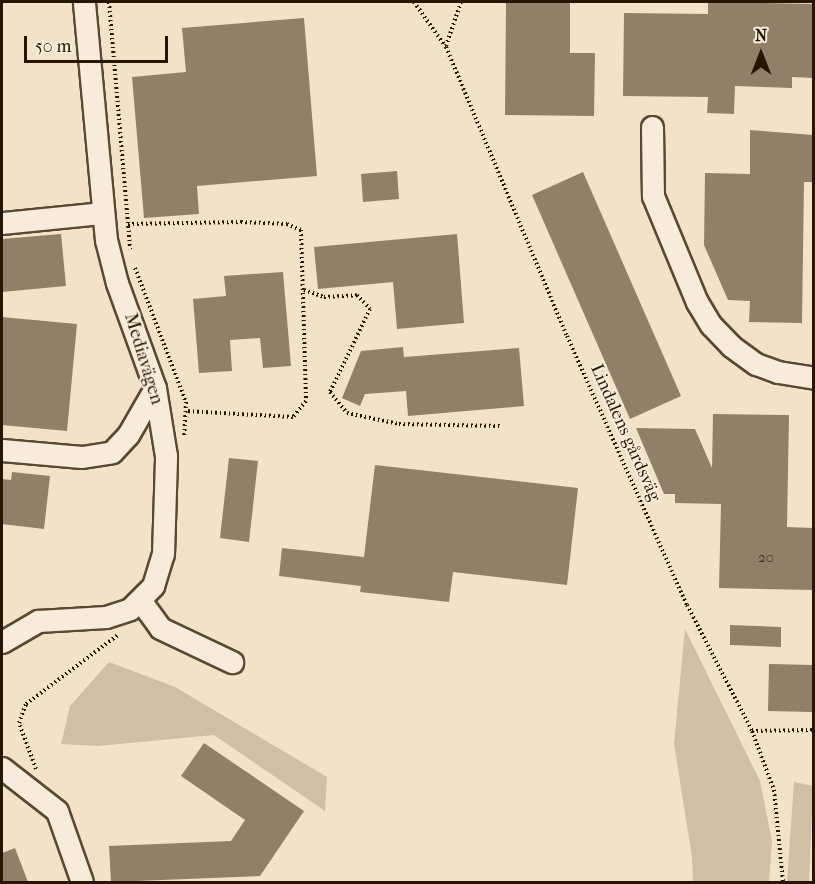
<!DOCTYPE html>
<html>
<head>
<meta charset="utf-8">
<style>
	body { margin:0 }
	#map { position:relative; width:815px; height:884px; overflow:hidden; background:#f2e2c7; font-family:"IM FELL French Canon",serif }
	div>[style] { position:absolute }
	.green>* { inset:0; background:#cfbfa5 }
	.building>* { inset:0; background:#908067 }
	.path>* { height:4px; margin-top:-2px; transform-origin:0; background:repeating-linear-gradient(90deg,#261600 0 1.5px,transparent 0 4.5px) }
	.roads { filter:drop-shadow(2px 0 #594932) drop-shadow(-2px 0 #594932) drop-shadow(0 2px #594932) drop-shadow(0 -2px #594932) }
	.minor>* { height:21px; margin:-10.5px; padding:0 10.5px; transform-origin:10.5px; border-radius:10.5px; background:#f7ecdb }
	span { translate:-50% -50%; white-space:nowrap; text-align:center; line-height:1.15; -webkit-text-stroke:4.5px #f7ecdb; paint-order:stroke }
	.number-label { font-size:15px; color:#40301a }
	.number-label span { -webkit-text-stroke-width:0 }
	.street-label { font-size:18px; color:#261600 }
	.frame { position:absolute; inset:0; border:3px solid #261600; pointer-events:none }
	.north { position:absolute; left:731px; top:24px; width:60px; height:60px; -webkit-text-stroke:4px #f7ecdb; paint-order:stroke; rotate:0deg; font-size:16px; font-weight:700; line-height:24px; text-align:center; color:#261600 }
	.north::after { content:''; display:block; margin:auto; width:21px; height:27px; background:#261600; clip-path:polygon(50% 0,100% 100%,50% 72%,0 100%) }
	.scale { position:absolute; left:24px; top:36px; width:144px; height:27px; box-sizing:border-box; border:3px solid #261600; border-top:0; padding-left:8px; font-size:18px; line-height:21px; white-space:nowrap; color:#261600; -webkit-text-stroke:4px #f7ecdb; paint-order:stroke }
</style>
</head>
<body>
<div id="map">
	<div class="green">
		<i style="clip-path:polygon(685px 629px,760px 781px,772px 841px,769px 882px,693px 882px,692px 857px,674px 744px)"></i>
		<i style="clip-path:polygon(109px 662px,175px 687px,327px 777px,325px 811px,214px 735px,98px 746px,61px 744px,70px 706px)"></i>
		<i style="clip-path:polygon(794px 782px,813px 786px,809px 882px,787px 882px)"></i>
	</div>
	<div class="building">
		<i style="clip-path:polygon(506px 2px,570px 2px,570px 53px,595px 53px,594px 116px,505px 115px)"></i>
		<i style="clip-path:polygon(708px 2px,813px 4px,813px 78px,792px 77px,792px 88px,735px 86px,734px 114px,707px 113px,708px 97px,623px 96px,624px 13px,708px 14px)"></i>
		<i style="clip-path:polygon(304px 18px,317px 176px,197px 186px,199px 214px,144px 218px,132px 77px,186px 72px,182px 28px)"></i>
		<i style="clip-path:polygon(750px 130px,813px 135px,813px 182px,804px 182px,802px 323px,749px 322px,750px 301px,728px 300px,704px 245px,705px 173px,750px 174px)"></i>
		<i style="clip-path:polygon(397px 171px,399px 199px,363px 202px,361px 174px)"></i>
		<i style="clip-path:polygon(583px 172px,681px 396px,630px 419px,532px 195px)"></i>
		<i style="clip-path:polygon(61px 234px,66px 286px,2px 292px,2px 239px)"></i>
		<i style="clip-path:polygon(457px 234px,464px 323px,397px 329px,393px 282px,318px 289px,314px 247px)"></i>
		<i style="clip-path:polygon(283px 272px,291px 366px,263px 368px,260px 338px,230px 340px,232px 371px,199px 373px,193px 299px,226px 296px,224px 276px)"></i>
		<i style="clip-path:polygon(2px 317px,77px 324px,67px 431px,2px 425px)"></i>
		<i style="clip-path:polygon(403px 347px,404px 357px,519px 348px,524px 406px,408px 416px,406px 391px,365px 394px,360px 406px,342px 398px,361px 351px)"></i>
		<i style="clip-path:polygon(713px 414px,789px 415px,787px 527px,813px 528px,813px 590px,719px 588px,721px 504px,675px 503px,675px 494px,664px 494px,636px 428px,695px 429px,712px 468px)"></i>
		<i style="clip-path:polygon(229px 458px,258px 461px,249px 542px,220px 538px)"></i>
		<i style="clip-path:polygon(375px 465px,578px 488px,567px 585px,453px 572px,449px 602px,360px 592px,361px 586px,279px 576px,282px 548px,364px 557px)"></i>
		<i style="clip-path:polygon(12px 472px,50px 476px,44px 529px,2px 524px,2px 479px,11px 480px)"></i>
		<i style="clip-path:polygon(730px 625px,781px 627px,781px 647px,730px 645px)"></i>
		<i style="clip-path:polygon(769px 664px,813px 665px,813px 712px,768px 711px)"></i>
		<i style="clip-path:polygon(204px 743px,304px 811px,260px 876px,111px 882px,109px 846px,231px 841px,245px 820px,181px 776px)"></i>
		<i style="clip-path:polygon(15px 848px,28px 882px,2px 882px,2px 853px)"></i>
	</div>
	<div class="path">
		<i style="left:109px;top:2px;width:248px;rotate:85.1deg"></i>
		<i style="left:414px;top:2px;width:55px;rotate:54.6deg"></i>
		<i style="left:446px;top:47px;width:313px;rotate:67.3deg"></i>
		<i style="left:567px;top:336px;width:295px;rotate:66deg"></i>
		<i style="left:687px;top:605px;width:142px;rotate:62.7deg"></i>
		<i style="left:752px;top:731px;width:63px;rotate:69.6deg"></i>
		<i style="left:774px;top:790px;width:92px;rotate:84.4deg"></i>
		<i style="left:446px;top:46px;width:46px;rotate:-71.2deg"></i>
		<i style="left:128px;top:224px;width:113px;rotate:-1deg"></i>
		<i style="left:241px;top:222px;width:46px;rotate:2.5deg"></i>
		<i style="left:287px;top:224px;width:15px;rotate:23deg"></i>
		<i style="left:301px;top:230px;width:171px;rotate:88.3deg"></i>
		<i style="left:306px;top:401px;width:21px;rotate:129deg"></i>
		<i style="left:293px;top:417px;width:107px;rotate:-176.8deg"></i>
		<i style="left:135px;top:268px;width:143px;rotate:69.2deg"></i>
		<i style="left:186px;top:402px;width:35px;rotate:93deg"></i>
		<i style="left:304px;top:290px;width:21px;rotate:19deg"></i>
		<i style="left:324px;top:297px;width:33px;rotate:-3deg"></i>
		<i style="left:357px;top:295px;width:19px;rotate:47deg"></i>
		<i style="left:370px;top:309px;width:92px;rotate:115.7deg"></i>
		<i style="left:330px;top:392px;width:27px;rotate:51deg"></i>
		<i style="left:347px;top:413px;width:53px;rotate:11.9deg"></i>
		<i style="left:399px;top:424px;width:102px;rotate:1.1deg"></i>
		<i style="left:752px;top:731px;width:62px;rotate:-0.9deg"></i>
		<i style="left:36px;top:769px;width:49px;rotate:-110.3deg"></i>
		<i style="left:19px;top:723px;width:20px;rotate:-70deg"></i>
		<i style="left:26px;top:704px;width:115px;rotate:-36.9deg"></i>
	</div>
	<div class="roads">
		<div class="minor">
			<i style="left:652px;top:127px;width:69px;rotate:89.2deg"></i>
			<i style="left:653px;top:196px;width:115px;rotate:67.5deg"></i>
			<i style="left:697px;top:302px;width:27px;rotate:59deg"></i>
			<i style="left:711px;top:325px;width:29px;rotate:46deg"></i>
			<i style="left:731px;top:346px;width:31px;rotate:36deg"></i>
			<i style="left:756px;top:364px;width:23px;rotate:20deg"></i>
			<i style="left:778px;top:372px;width:36px;rotate:9deg"></i>
			<i style="left:2px;top:223px;width:101px;rotate:-5.7deg"></i>
			<i style="left:2px;top:450px;width:80px;rotate:5deg"></i>
			<i style="left:82px;top:457px;width:30px;rotate:-9deg"></i>
			<i style="left:112px;top:452px;width:23px;rotate:-47deg"></i>
			<i style="left:128px;top:435px;width:54px;rotate:-60.1deg"></i>
			<i style="left:140px;top:600px;width:34px;rotate:54deg"></i>
			<i style="left:160px;top:628px;width:80px;rotate:25.3deg"></i>
			<i style="left:2px;top:642px;width:42px;rotate:-30.3deg"></i>
			<i style="left:38px;top:621px;width:68px;rotate:-3.4deg"></i>
			<i style="left:106px;top:617px;width:25px;rotate:-18deg"></i>
			<i style="left:130px;top:609px;width:33px;rotate:-45deg"></i>
			<i style="left:153px;top:586px;width:34px;rotate:-73deg"></i>
			<i style="left:163px;top:554px;width:98px;rotate:-88.2deg"></i>
			<i style="left:166px;top:456px;width:69px;rotate:-99.2deg"></i>
			<i style="left:155px;top:388px;width:112px;rotate:-109.9deg"></i>
			<i style="left:117px;top:283px;width:44px;rotate:-104.3deg"></i>
			<i style="left:106px;top:240px;width:239px;rotate:-95.3deg"></i>
			<i style="left:2px;top:768px;width:70px;rotate:38deg"></i>
			<i style="left:57px;top:811px;width:75px;rotate:70.6deg"></i>
		</div>
	</div>
	<div class="number-label">
		<span style="left:766px;top:558px">20</span>
	</div>
	<div class="street-label">
		<span style="left:143px;top:359px;rotate:73deg">Mediavägen</span>
		<span style="left:625px;top:433px;rotate:66deg">Lindalens gårdsväg</span>
	</div>
	<div class="frame"></div>
	<div class="north">N</div>
	<div class="scale">50 m</div>
</div>
</body>
</html>
